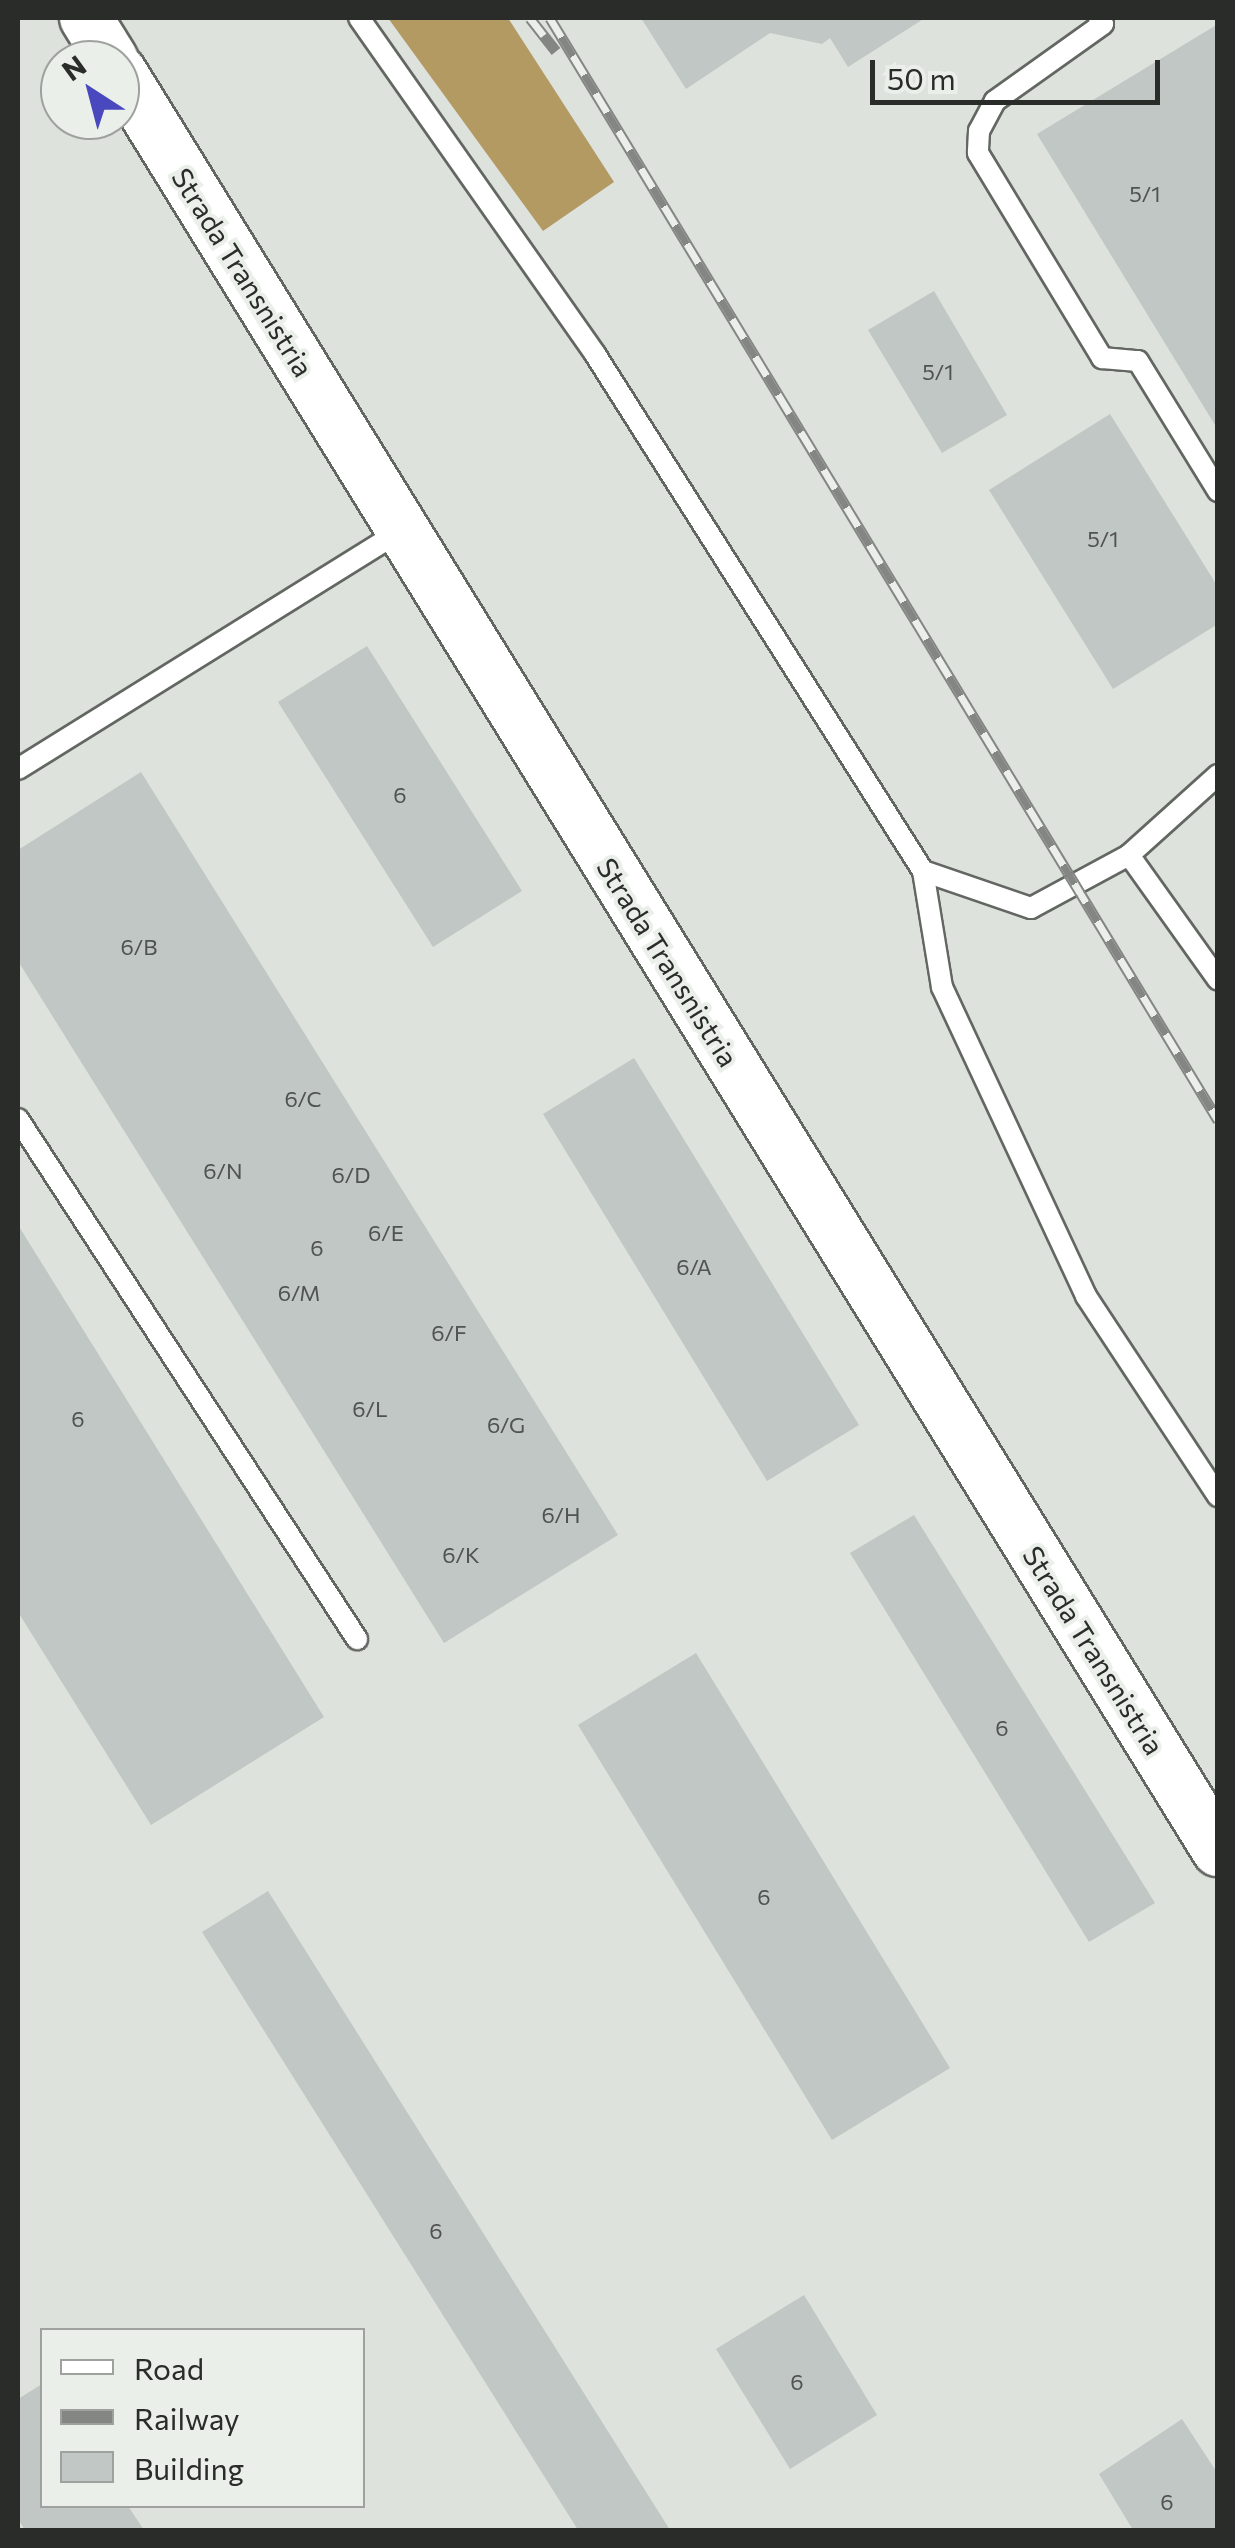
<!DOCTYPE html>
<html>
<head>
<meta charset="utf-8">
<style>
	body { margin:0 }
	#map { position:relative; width:1235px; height:2548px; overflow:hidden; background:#dde2dd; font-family:Commissioner,sans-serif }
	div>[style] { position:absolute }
	.forest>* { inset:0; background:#b39a62 }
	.building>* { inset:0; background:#c0c7c4 }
	.roads { filter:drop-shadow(2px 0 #636762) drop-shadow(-2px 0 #636762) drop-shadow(0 2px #636762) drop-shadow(0 -2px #636762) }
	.service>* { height:20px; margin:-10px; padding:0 10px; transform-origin:10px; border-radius:10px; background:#fff }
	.tertiary>* { height:52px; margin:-26px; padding:0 26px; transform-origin:26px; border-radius:26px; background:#fff }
	.rail>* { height:11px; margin-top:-5.5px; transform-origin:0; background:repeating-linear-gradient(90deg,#ebefea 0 22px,#838683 0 44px); box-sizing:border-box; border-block:2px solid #838683 }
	span { translate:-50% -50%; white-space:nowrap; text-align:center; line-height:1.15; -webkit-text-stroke:8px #ebefea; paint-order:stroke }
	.number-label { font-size:22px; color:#505350 }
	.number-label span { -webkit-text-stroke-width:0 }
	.street-label { font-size:28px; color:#2a2c2a }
	.frame { position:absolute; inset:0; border:20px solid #2a2c2a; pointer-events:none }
	.legend { position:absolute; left:40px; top:2328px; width:325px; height:180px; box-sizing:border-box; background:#ebefea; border:2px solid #9ea19d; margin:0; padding:12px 18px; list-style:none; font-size:30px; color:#2a2c2a }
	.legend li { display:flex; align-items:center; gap:20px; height:50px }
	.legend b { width:50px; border:2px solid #9ea19d }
	.north { position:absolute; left:40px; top:40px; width:100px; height:100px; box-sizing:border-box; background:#ebefea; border:2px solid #9ea19d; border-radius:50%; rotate:324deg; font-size:28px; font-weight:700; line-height:40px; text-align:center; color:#2a2c2a }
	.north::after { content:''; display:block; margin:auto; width:35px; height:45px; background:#4a48be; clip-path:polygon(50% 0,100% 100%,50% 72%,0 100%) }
	.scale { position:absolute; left:870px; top:60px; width:290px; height:45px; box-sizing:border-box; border:5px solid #2a2c2a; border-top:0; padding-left:12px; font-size:30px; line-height:35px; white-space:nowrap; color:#2a2c2a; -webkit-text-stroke:8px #ebefea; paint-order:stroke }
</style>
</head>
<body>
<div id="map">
	<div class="forest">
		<i style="clip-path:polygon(388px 18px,508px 18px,614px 182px,543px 231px)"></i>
	</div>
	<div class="building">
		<i style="clip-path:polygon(641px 18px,925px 18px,848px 67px,830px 38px,822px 44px,770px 33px,686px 89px)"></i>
		<i style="clip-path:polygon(1218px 24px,1218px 430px,1037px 134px)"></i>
		<i style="clip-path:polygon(934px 291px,1007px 415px,942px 453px,868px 330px)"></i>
		<i style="clip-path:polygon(1110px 414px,1218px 587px,1218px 624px,1113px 689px,989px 490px)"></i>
		<i style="clip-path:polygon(367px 646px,522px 891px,433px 947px,278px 702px)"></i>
		<i style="clip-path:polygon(141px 772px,618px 1535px,444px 1643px,18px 961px,18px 850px)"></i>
		<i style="clip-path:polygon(634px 1058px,859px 1425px,767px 1481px,543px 1114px)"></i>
		<i style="clip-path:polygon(18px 1225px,324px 1717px,151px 1825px,18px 1612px)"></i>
		<i style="clip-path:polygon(914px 1515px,1155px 1903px,1089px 1942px,850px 1553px)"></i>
		<i style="clip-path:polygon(696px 1653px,950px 2068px,832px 2140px,578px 1725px)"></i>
		<i style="clip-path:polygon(268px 1891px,670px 2530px,578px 2530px,202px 1932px)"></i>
		<i style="clip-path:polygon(804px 2295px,877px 2415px,790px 2469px,716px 2349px)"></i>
		<i style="clip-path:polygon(42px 2384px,42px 2506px,128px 2506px,144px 2530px,25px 2530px,18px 2519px,18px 2399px)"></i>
		<i style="clip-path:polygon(1182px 2419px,1218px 2474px,1218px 2530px,1133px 2530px,1099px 2474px)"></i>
	</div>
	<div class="roads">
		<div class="service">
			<i style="left:359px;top:18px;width:411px;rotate:54.9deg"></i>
			<i style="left:595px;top:354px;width:612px;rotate:57.61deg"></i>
			<i style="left:923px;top:871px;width:114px;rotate:18.9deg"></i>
			<i style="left:1031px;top:908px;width:111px;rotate:-28.4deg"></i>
			<i style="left:1129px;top:855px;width:153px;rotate:54.5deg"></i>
			<i style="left:1099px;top:18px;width:7px;rotate:56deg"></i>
			<i style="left:1103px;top:24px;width:133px;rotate:144.5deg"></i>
			<i style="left:995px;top:101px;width:34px;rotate:118deg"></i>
			<i style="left:979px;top:131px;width:22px;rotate:93deg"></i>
			<i style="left:978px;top:153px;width:240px;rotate:58.8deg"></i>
			<i style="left:1102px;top:358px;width:36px;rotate:5deg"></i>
			<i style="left:1138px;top:361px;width:153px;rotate:58.4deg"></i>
			<i style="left:18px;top:769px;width:450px;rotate:-31.9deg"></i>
			<i style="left:1129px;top:855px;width:120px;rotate:-42deg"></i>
			<i style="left:923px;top:871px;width:118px;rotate:80.7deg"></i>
			<i style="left:942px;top:987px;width:341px;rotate:65deg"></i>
			<i style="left:1086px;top:1296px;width:240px;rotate:56.6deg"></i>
			<i style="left:18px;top:1119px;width:621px;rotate:56.9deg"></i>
		</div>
		<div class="tertiary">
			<i style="left:86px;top:18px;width:49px;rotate:58.2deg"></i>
			<i style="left:120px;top:72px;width:2090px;rotate:58.3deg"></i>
		</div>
	</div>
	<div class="rail">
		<i style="left:530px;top:18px;width:42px;rotate:51.8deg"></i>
		<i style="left:550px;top:18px;width:1289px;rotate:58.78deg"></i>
	</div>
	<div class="number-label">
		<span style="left:1145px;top:194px">5/1</span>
		<span style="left:938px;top:372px">5/1</span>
		<span style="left:1103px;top:539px">5/1</span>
		<span style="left:400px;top:795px">6</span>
		<span style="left:139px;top:947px">6/B</span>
		<span style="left:303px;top:1099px">6/C</span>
		<span style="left:223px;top:1171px">6/N</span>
		<span style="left:351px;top:1175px">6/D</span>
		<span style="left:386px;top:1233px">6/E</span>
		<span style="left:317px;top:1248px">6</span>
		<span style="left:694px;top:1267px">6/A</span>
		<span style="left:299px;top:1293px">6/M</span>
		<span style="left:449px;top:1333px">6/F</span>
		<span style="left:370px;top:1409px">6/L</span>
		<span style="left:78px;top:1419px">6</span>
		<span style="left:506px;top:1425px">6/G</span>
		<span style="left:561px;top:1515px">6/H</span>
		<span style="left:461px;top:1555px">6/K</span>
		<span style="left:1002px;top:1728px">6</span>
		<span style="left:764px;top:1897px">6</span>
		<span style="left:436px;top:2231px">6</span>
		<span style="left:797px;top:2382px">6</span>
		<span style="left:1167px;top:2502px">6</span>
	</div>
	<div class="street-label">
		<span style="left:243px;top:272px;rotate:58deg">Strada Transnistria</span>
		<span style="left:668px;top:962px;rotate:58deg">Strada Transnistria</span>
		<span style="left:1094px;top:1650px;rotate:58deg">Strada Transnistria</span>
	</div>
	<div class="frame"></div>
	<ul class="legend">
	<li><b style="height:12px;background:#fff"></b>Road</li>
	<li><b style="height:12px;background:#838683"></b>Railway</li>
	<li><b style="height:28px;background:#c0c7c4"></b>Building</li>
	</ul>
	<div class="north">N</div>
	<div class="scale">50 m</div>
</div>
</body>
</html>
